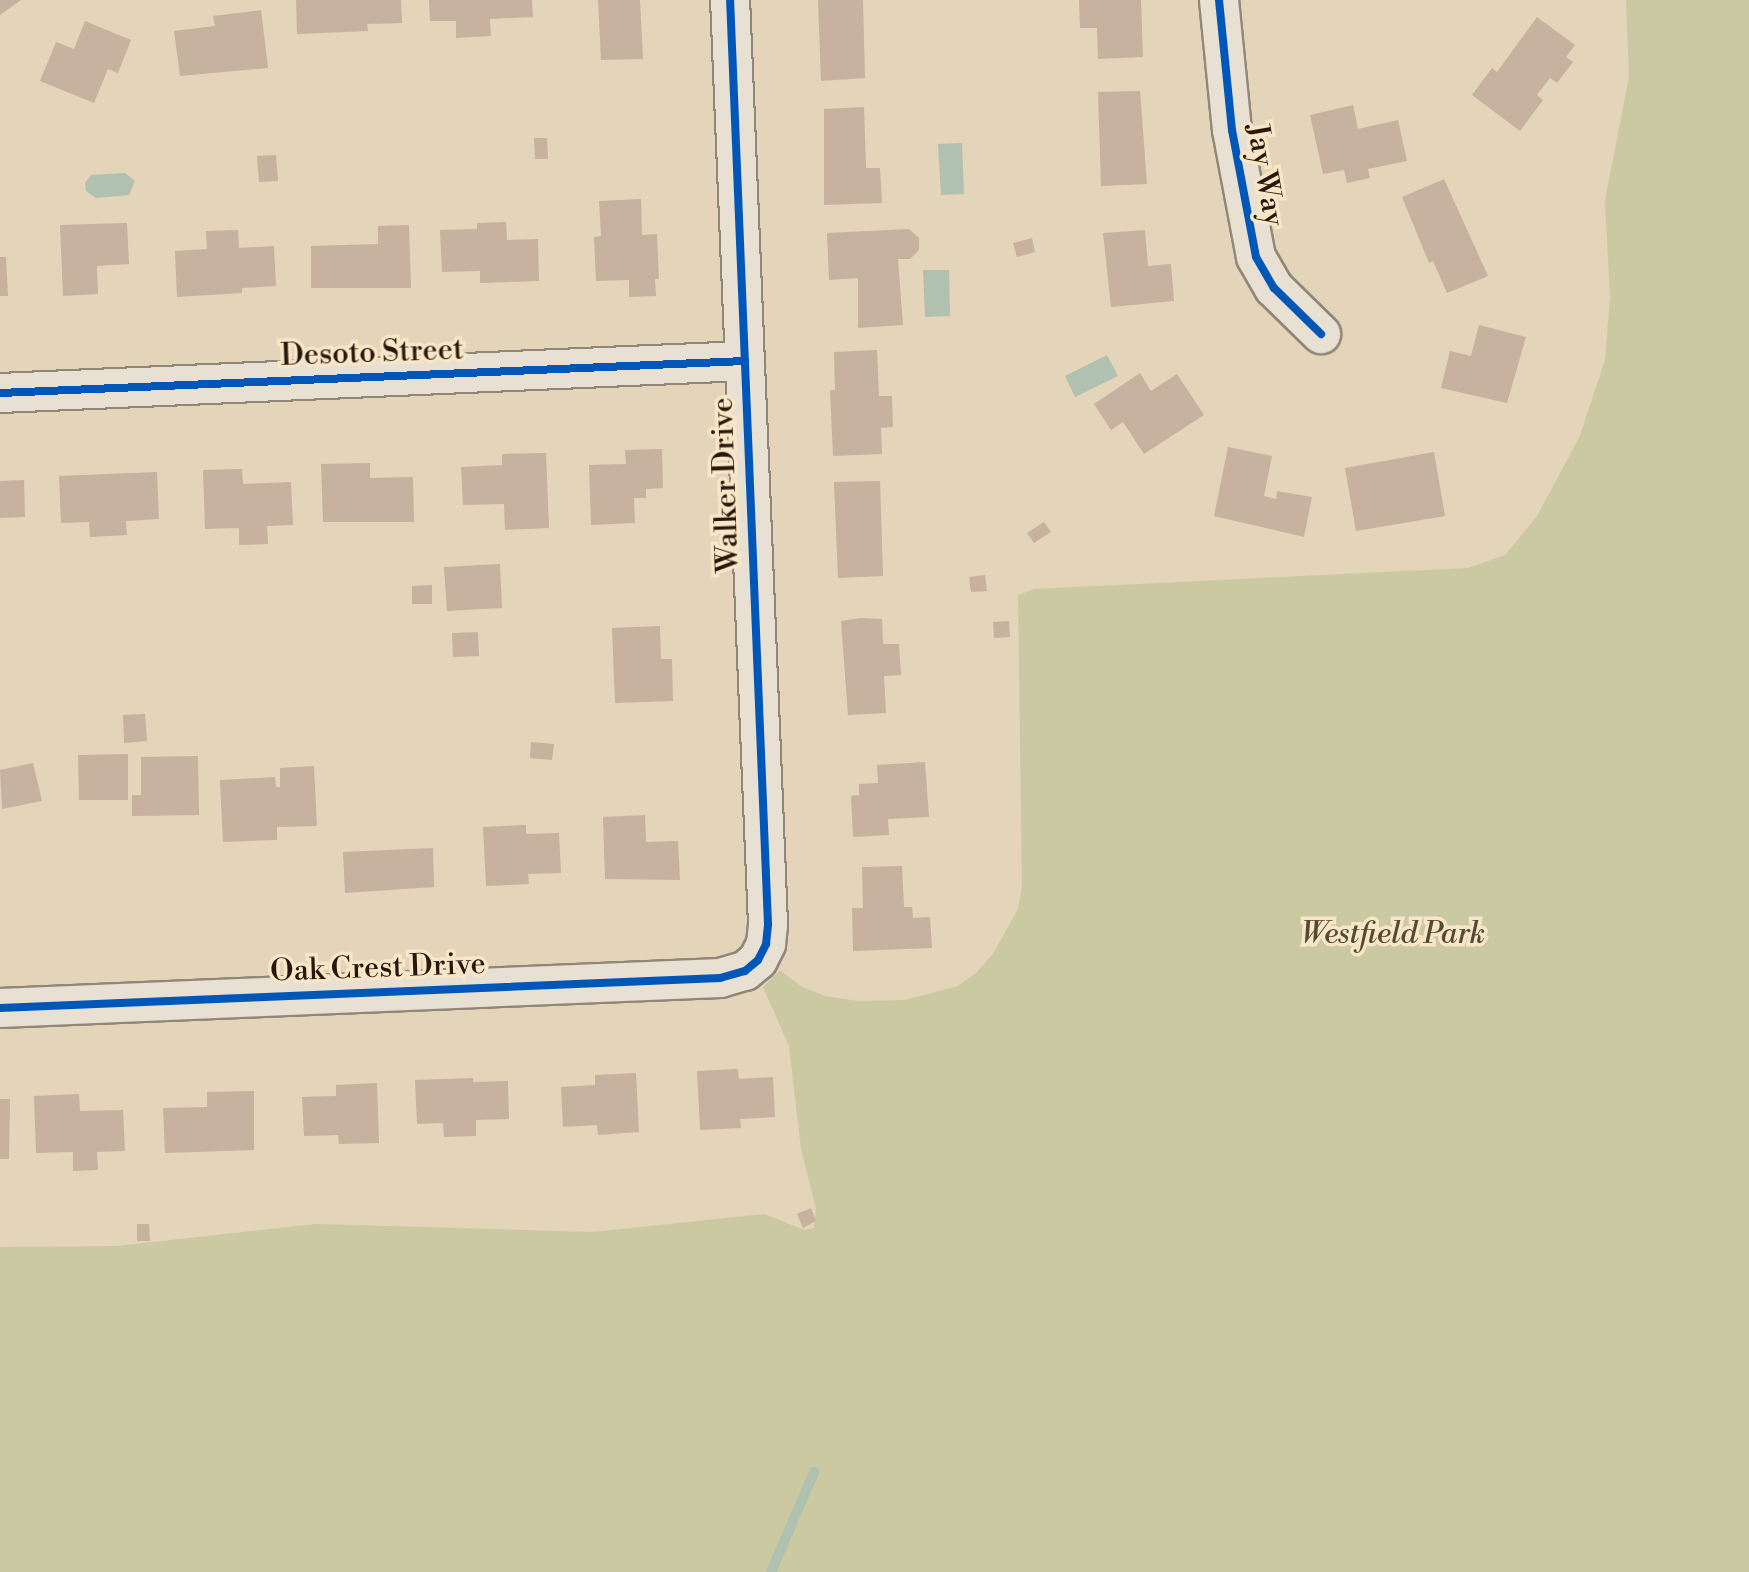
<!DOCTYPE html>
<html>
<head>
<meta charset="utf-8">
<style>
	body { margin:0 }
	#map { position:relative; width:1749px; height:1572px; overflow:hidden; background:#e3d4ba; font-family:"Libre Bodoni",serif }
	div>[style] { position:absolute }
	.green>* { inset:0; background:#cac9a1 }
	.water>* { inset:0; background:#b1c1b0 }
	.stream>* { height:10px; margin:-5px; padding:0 5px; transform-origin:5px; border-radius:5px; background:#b1c1b0 }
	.building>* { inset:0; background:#c6b29e }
	.roads { filter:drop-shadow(2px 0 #918777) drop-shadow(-2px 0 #918777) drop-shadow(0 2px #918777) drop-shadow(0 -2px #918777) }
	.minor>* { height:38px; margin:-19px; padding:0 19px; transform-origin:19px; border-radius:19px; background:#e7e0d3 }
	.cycleway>* { height:8px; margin:-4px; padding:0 4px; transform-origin:4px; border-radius:4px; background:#0057b8 }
	span { translate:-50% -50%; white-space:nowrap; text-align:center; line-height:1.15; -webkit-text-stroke:7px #f8e6c7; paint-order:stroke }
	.street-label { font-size:30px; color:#27180e }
	.park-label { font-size:30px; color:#524a34; font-style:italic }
</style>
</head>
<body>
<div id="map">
	<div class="green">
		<i style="clip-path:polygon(1626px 0,1749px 0,1749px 1572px,0 1572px,0 1247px,117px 1246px,315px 1224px,593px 1232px,765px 1214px,804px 1230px,814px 1228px,816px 1209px,801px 1149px,789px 1046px,763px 987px,780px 970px,802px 987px,825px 996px,858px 1001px,905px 1000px,958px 986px,976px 973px,993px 954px,1018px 909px,1022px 886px,1018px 595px,1035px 589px,1468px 568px,1505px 555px,1537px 516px,1579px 438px,1605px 360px,1610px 297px,1605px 200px,1629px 77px)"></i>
	</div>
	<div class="water">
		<i style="clip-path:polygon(962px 143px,964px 194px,941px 195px,938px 144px)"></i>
		<i style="clip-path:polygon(125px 173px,135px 181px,129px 195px,96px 198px,86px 191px,85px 183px,91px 175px)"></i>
		<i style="clip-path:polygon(923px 270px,949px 270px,950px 316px,925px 317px)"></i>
		<i style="clip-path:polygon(1107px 355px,1118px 376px,1075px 397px,1065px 376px)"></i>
	</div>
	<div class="stream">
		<i style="left:771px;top:1572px;width:109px;rotate:-66.7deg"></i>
	</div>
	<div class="building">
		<i style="clip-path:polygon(0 0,21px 0,0 15px)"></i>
		<i style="clip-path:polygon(296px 0,401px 0,402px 23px,367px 24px,368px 31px,297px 34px)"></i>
		<i style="clip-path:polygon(429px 0,532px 0,533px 17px,490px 19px,491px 36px,456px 38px,456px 21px,430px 21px)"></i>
		<i style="clip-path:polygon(598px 0,640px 0,643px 59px,601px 60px)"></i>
		<i style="clip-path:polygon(818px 0,863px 0,865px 78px,821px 81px)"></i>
		<i style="clip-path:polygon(1079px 0,1141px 0,1143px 57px,1098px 59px,1097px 28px,1080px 28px)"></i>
		<i style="clip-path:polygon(261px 10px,268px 68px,180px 76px,174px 31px,215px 26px,213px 16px)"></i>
		<i style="clip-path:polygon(1537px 17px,1575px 45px,1566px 57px,1573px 62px,1557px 83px,1550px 78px,1537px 95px,1543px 100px,1520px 131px,1472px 95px,1492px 68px,1497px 72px)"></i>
		<i style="clip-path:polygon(85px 21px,131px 40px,118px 73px,108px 69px,94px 103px,40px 81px,56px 42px,74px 49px)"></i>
		<i style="clip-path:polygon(1140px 91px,1147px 184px,1101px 186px,1098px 92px)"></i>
		<i style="clip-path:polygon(1353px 105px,1358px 129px,1398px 120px,1407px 161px,1368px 169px,1370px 178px,1347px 183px,1344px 170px,1323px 174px,1310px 115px)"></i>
		<i style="clip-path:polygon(864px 107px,866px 168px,880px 168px,882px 203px,824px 205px,824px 109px)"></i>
		<i style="clip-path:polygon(534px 138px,547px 138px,548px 159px,535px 159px)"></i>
		<i style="clip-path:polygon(276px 155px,278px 181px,259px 182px,257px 156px)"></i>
		<i style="clip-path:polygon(1444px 179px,1488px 276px,1447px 293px,1433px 261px,1429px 263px,1402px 197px)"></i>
		<i style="clip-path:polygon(641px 199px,642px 235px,657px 234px,659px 279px,655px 279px,656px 296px,629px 297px,629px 280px,596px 281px,594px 237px,601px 236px,599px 201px)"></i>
		<i style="clip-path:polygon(506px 222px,507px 240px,538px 239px,539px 281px,480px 283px,480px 271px,442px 272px,440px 230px,477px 229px,477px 223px)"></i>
		<i style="clip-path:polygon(127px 223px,129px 264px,97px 266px,98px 294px,63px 296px,60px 225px)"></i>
		<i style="clip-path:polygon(409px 225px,411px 288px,311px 288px,311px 246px,378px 244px,378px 226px)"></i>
		<i style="clip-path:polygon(909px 229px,919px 238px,919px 250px,910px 259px,898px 259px,903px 325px,858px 328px,858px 278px,829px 280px,827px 233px)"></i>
		<i style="clip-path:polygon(238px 230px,239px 248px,274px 246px,276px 286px,242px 288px,242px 293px,177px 297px,175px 251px,207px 249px,206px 231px)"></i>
		<i style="clip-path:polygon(1145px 230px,1148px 266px,1171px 264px,1174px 301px,1111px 307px,1103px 233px)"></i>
		<i style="clip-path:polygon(1032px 238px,1035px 252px,1017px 257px,1013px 243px)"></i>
		<i style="clip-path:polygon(0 257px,6px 257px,8px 296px,0 296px)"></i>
		<i style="clip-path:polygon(1479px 325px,1526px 337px,1507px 403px,1441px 388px,1450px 351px,1471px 356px)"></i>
		<i style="clip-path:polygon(877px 350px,879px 396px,892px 396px,893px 427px,881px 428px,882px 454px,833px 456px,830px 390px,835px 390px,834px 352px)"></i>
		<i style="clip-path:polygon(1140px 373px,1151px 391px,1177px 374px,1204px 415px,1144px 454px,1123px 422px,1111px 430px,1094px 404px)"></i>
		<i style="clip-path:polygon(1228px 447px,1272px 456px,1264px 496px,1276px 499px,1277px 491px,1312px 497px,1304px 537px,1214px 516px)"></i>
		<i style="clip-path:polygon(662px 449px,663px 488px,646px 489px,646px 498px,634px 498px,635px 523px,591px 525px,589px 465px,626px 464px,625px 450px)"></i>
		<i style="clip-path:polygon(1434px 452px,1445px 516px,1356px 531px,1345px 468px)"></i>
		<i style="clip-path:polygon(546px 453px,549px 528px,505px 530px,504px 504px,463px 505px,461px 467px,502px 465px,502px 454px)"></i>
		<i style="clip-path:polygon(370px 463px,370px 478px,413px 477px,414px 522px,323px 522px,321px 464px)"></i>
		<i style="clip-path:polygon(242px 469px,243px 484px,291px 482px,293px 525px,267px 526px,268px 544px,239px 545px,239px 528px,205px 529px,203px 470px)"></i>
		<i style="clip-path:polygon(157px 472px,159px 519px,126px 521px,127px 535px,90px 537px,89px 522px,61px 523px,59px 476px)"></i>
		<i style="clip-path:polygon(24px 480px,25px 517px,0 518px,0 481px)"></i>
		<i style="clip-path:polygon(880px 481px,883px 576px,838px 578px,834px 482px)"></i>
		<i style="clip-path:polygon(1044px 522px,1051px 532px,1034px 543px,1027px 533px)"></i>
		<i style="clip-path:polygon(500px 564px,502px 608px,447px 611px,444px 567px)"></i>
		<i style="clip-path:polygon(985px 575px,987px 591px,971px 592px,969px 577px)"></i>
		<i style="clip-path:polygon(432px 585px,432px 604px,412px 604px,412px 586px)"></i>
		<i style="clip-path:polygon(861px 618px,882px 619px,883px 644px,899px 644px,901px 675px,884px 676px,886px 713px,848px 715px,841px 621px)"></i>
		<i style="clip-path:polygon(1009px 621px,1010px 637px,994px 638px,993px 622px)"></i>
		<i style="clip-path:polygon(660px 626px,661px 659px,672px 659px,673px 701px,615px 703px,612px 628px)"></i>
		<i style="clip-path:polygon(478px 632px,479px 656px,453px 657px,452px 633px)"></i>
		<i style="clip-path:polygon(145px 714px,147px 741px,124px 743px,123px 715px)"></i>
		<i style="clip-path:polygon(531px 742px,554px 744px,552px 760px,530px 758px)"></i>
		<i style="clip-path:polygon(128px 754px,128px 800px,79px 800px,78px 755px)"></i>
		<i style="clip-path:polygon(198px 756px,199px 815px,132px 816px,132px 795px,141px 795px,141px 757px)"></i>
		<i style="clip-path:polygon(925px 762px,929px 817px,888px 819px,889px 835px,853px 837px,851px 796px,859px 795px,859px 784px,878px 783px,877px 765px)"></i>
		<i style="clip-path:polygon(33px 763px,42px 801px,2px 809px,0 770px)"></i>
		<i style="clip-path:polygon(314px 766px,317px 826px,277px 827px,277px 840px,223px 842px,220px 780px,275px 777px,276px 787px,280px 787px,280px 768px)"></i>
		<i style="clip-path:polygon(645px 815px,646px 842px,678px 841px,680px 880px,605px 879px,603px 817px)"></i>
		<i style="clip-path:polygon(526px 825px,526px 834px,559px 833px,561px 873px,528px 874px,529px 884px,486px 886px,483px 827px)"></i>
		<i style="clip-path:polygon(433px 848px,434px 887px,345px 893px,343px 852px)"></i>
		<i style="clip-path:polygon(902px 866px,904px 907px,912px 907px,913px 918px,930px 917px,932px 948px,853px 951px,852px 908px,863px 908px,862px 867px)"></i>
		<i style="clip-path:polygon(738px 1069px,739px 1079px,773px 1077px,775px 1117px,740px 1119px,741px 1128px,700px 1130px,697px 1071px)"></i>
		<i style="clip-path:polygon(636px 1073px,639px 1132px,598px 1135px,597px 1125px,563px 1127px,561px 1087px,595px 1085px,595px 1075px)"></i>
		<i style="clip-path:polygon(473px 1078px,473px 1082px,508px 1081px,509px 1119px,476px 1120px,476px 1136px,444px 1137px,443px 1123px,417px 1124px,415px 1080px)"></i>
		<i style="clip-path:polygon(377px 1083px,379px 1143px,339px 1144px,338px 1135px,304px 1136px,302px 1097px,336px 1096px,336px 1085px)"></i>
		<i style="clip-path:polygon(254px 1091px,254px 1150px,165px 1153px,163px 1108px,207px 1107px,207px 1092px)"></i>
		<i style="clip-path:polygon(79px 1094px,80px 1111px,123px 1110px,125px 1151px,97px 1152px,98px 1170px,73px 1171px,73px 1152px,36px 1153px,34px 1096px)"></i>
		<i style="clip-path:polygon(0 1099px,10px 1099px,9px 1159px,0 1159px)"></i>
		<i style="clip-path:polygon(811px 1208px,816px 1221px,803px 1228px,797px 1214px)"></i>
		<i style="clip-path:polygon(137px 1224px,149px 1224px,150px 1241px,137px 1241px)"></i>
	</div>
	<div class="roads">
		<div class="minor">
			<i style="left:1219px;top:0;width:131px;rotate:84.3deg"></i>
			<i style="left:1232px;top:130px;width:129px;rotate:79.3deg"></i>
			<i style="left:1256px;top:257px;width:36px;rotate:60deg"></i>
			<i style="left:1274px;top:288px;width:66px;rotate:44.4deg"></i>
			<i style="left:0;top:393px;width:746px;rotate:-2.46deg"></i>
			<i style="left:0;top:1008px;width:721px;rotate:-2.39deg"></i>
			<i style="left:720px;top:978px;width:26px;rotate:-16deg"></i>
			<i style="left:745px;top:971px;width:17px;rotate:-40deg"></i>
			<i style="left:758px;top:960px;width:18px;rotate:-63deg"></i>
			<i style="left:766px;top:944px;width:20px;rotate:-84deg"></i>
			<i style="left:768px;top:924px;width:925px;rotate:-92.35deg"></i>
		</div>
	</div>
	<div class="cycleway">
		<i style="left:1219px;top:0;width:131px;rotate:84.3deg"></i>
		<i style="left:1232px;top:130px;width:129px;rotate:79.3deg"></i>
		<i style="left:1256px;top:257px;width:36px;rotate:60deg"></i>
		<i style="left:1274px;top:288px;width:66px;rotate:44.4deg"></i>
		<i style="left:0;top:393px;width:746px;rotate:-2.46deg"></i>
		<i style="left:0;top:1008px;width:721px;rotate:-2.39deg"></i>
		<i style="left:720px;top:978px;width:26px;rotate:-16deg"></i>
		<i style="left:745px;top:971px;width:17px;rotate:-40deg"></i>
		<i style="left:758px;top:960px;width:18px;rotate:-63deg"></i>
		<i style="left:766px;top:944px;width:20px;rotate:-84deg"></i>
		<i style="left:768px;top:924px;width:925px;rotate:-92.35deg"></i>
	</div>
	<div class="street-label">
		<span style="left:1265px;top:175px;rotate:80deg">Jay Way</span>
		<span style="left:372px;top:353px;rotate:-2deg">Desoto Street</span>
		<span style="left:726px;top:485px;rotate:-92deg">Walker Drive</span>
		<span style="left:378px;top:968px;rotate:-2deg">Oak Crest Drive</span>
	</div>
	<div class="park-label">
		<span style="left:1393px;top:934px">Westfield Park</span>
	</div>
</div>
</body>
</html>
